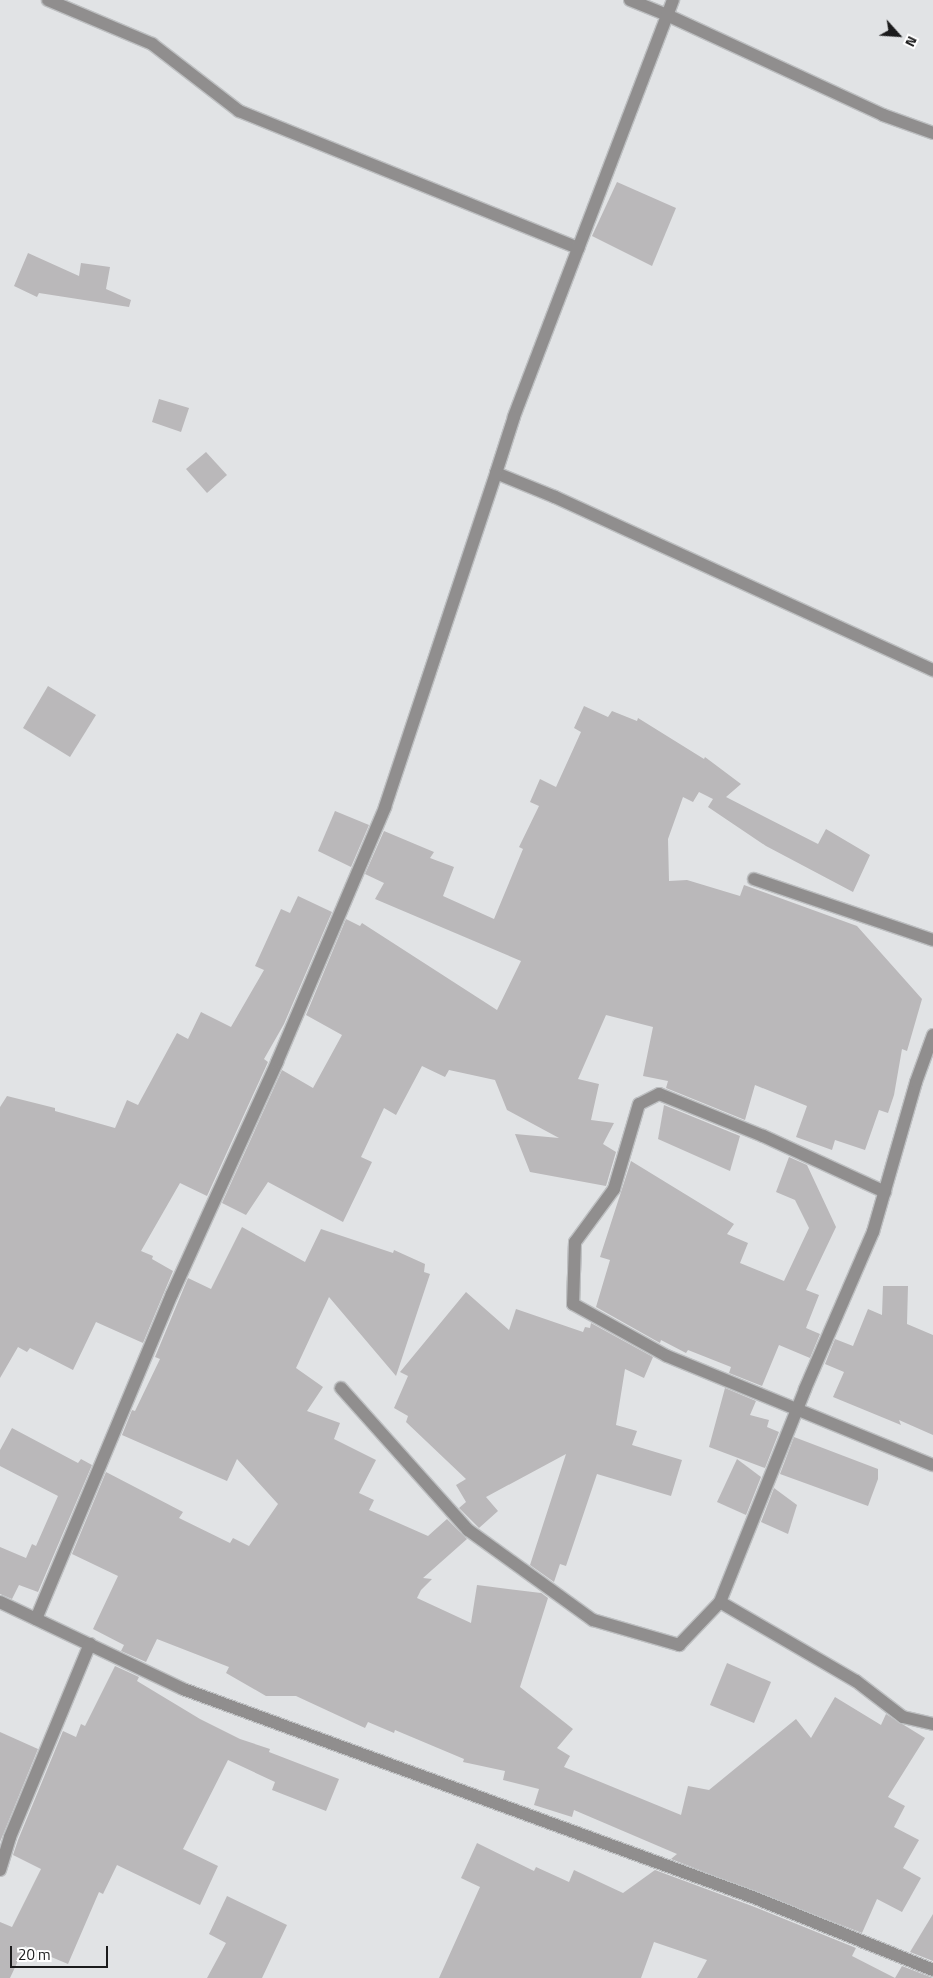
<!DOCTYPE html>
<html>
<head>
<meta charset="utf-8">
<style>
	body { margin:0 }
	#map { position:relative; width:933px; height:1978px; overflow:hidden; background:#e1e3e5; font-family:"Titillium Web",sans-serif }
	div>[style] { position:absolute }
	.building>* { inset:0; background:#bab8ba }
	.roads { filter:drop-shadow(1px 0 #bdbfc1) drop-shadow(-1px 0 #bdbfc1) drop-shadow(0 1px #bdbfc1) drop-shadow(0 -1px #bdbfc1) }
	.street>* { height:12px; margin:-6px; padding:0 6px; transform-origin:6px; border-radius:6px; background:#908e8e }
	span { translate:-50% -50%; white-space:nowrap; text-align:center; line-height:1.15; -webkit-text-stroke:4.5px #fff; paint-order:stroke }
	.north { position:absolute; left:873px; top:10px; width:50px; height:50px; -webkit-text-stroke:4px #fff; paint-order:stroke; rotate:116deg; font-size:14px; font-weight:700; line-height:20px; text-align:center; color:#1b1b1c }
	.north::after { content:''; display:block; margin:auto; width:18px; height:22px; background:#1b1b1c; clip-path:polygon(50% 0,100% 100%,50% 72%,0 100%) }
	.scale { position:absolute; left:10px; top:1946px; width:98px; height:22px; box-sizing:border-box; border:2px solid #1b1b1c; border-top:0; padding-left:6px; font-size:15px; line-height:18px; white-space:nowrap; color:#1b1b1c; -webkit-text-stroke:4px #fff; paint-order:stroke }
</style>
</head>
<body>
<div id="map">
	<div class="building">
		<i style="clip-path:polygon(617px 182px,676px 208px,652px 266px,592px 236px)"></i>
		<i style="clip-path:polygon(28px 253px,79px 276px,81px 263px,110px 267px,106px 289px,131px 300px,129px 307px,39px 293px,37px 297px,14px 286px)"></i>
		<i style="clip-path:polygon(159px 399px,189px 408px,181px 432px,152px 422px)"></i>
		<i style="clip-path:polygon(206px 452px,227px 475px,207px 493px,186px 469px)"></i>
		<i style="clip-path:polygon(48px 686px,96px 715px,70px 757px,23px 728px)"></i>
		<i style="clip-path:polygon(584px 706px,608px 717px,612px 711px,637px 721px,638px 718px,704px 759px,705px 757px,741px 784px,726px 797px,818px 844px,826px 829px,870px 855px,853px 892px,766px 846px,708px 807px,713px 799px,699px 792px,693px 802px,683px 797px,668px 839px,669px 881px,687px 880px,740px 896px,744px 885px,857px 926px,922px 999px,907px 1051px,902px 1049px,894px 1095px,888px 1113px,879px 1110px,865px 1150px,835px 1140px,832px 1150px,796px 1137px,807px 1106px,755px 1085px,745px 1120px,666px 1088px,668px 1081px,643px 1076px,653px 1027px,606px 1015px,578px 1079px,599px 1084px,591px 1120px,614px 1123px,603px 1144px,616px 1152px,606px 1186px,530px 1172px,515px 1134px,559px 1138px,507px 1110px,495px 1080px,449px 1070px,445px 1077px,422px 1066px,396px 1115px,384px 1108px,361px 1157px,372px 1162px,343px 1222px,268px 1182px,246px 1215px,222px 1203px,282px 1070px,313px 1088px,342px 1035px,306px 1015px,346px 919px,360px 926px,362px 923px,497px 1010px,521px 961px,375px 899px,384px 883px,365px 874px,384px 831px,434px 852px,430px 858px,454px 867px,443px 896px,494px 919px,523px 849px,519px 847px,539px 806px,530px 802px,540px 779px,556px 787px,581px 732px,574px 728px)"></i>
		<i style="clip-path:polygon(335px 811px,369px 825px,351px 867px,318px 851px)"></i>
		<i style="clip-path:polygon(298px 896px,332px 912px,284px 1024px,264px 1059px,268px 1062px,207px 1196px,180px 1183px,141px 1251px,153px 1256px,152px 1259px,173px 1271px,143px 1343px,96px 1322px,73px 1370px,30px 1348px,27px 1352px,18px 1347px,0 1378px,0 1107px,7px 1096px,55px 1108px,55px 1111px,115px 1128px,127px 1100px,138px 1105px,177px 1033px,188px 1039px,201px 1012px,231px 1027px,264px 970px,255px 966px,281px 909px,290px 913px)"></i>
		<i style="clip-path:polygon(664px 1105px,740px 1136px,730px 1171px,658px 1139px)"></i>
		<i style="clip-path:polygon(789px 1157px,807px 1165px,836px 1227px,806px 1290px,819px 1295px,806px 1328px,820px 1334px,810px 1358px,779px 1345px,762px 1386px,729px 1373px,731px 1367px,688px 1350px,686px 1353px,661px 1340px,660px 1343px,596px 1307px,610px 1260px,600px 1257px,631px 1161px,734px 1224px,727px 1234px,748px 1243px,740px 1263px,784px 1281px,809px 1228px,795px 1200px,776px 1192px)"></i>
		<i style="clip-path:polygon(242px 1227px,305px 1262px,321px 1229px,393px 1253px,394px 1250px,425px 1264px,424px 1272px,430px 1274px,396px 1376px,329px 1297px,296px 1368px,323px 1387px,307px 1411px,340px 1423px,334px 1439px,376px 1460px,359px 1493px,374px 1500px,369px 1510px,428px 1536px,447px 1519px,467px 1539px,423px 1578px,432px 1579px,421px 1590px,417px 1598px,471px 1623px,477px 1585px,541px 1593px,540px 1592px,548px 1598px,520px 1687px,573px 1729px,557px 1748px,570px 1756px,564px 1767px,681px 1815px,688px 1786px,709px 1790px,796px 1719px,811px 1738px,835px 1697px,881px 1725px,886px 1714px,925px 1738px,888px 1797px,905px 1806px,894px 1827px,919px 1840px,903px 1868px,921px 1878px,902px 1912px,877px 1899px,862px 1933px,671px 1859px,677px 1854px,574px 1810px,572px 1817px,534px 1805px,539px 1789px,503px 1780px,505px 1771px,463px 1762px,464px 1759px,395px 1730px,394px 1733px,368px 1722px,365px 1728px,296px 1696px,266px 1696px,226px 1673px,229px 1667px,157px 1639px,146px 1662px,121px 1651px,124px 1645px,93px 1629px,118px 1576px,72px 1554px,106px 1472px,183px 1512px,179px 1518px,230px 1543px,233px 1538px,249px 1546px,278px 1504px,237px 1459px,227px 1481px,122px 1435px,132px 1410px,135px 1411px,160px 1359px,155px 1357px,188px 1278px,211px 1289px)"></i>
		<i style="clip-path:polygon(883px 1286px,908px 1286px,907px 1324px,933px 1335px,933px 1435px,899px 1420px,901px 1425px,833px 1397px,844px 1372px,825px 1364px,835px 1339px,853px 1346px,868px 1309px,882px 1315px)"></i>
		<i style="clip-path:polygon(466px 1292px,509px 1330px,516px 1309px,583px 1332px,585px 1327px,590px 1328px,591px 1323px,653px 1357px,644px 1378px,625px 1369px,616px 1425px,637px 1431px,632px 1445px,682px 1460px,671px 1496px,597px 1474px,566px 1566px,560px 1564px,554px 1582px,530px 1565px,566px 1454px,486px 1497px,498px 1511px,479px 1528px,459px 1508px,466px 1502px,456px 1485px,466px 1479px,406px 1422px,408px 1416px,394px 1408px,408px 1376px,400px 1372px)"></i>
		<i style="clip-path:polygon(725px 1388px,756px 1401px,750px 1415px,769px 1420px,767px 1427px,779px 1432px,765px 1468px,709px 1447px)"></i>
		<i style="clip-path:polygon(12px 1428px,78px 1463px,81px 1459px,92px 1465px,38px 1592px,19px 1585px,12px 1599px,0 1594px,0 1547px,26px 1558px,32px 1544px,36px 1546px,58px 1496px,0 1466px,0 1450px)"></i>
		<i style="clip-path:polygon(794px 1437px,878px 1469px,878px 1479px,868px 1506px,780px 1474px)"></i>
		<i style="clip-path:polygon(737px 1459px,761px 1477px,746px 1515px,717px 1502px)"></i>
		<i style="clip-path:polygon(774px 1488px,797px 1505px,788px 1534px,761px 1522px)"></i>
		<i style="clip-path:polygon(727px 1663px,771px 1682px,754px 1723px,710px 1705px)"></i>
		<i style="clip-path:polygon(115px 1666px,139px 1677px,137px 1681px,200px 1719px,240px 1739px,270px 1749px,269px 1752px,339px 1779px,326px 1811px,272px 1790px,275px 1782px,228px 1760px,183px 1849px,218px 1866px,200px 1905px,117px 1865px,103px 1894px,99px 1892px,68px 1964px,25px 1946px,10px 1978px,0 1978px,0 1922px,12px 1927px,41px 1869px,13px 1855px,18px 1840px,63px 1731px,76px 1737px,81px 1724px,85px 1726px)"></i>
		<i style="clip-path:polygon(0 1732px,38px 1749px,0 1842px)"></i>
		<i style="clip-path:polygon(477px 1843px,534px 1871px,536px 1867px,569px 1882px,574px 1870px,623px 1893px,655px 1870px,752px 1906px,856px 1948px,852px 1956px,895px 1978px,902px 1966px,933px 1978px,697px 1978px,707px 1960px,654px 1942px,641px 1978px,439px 1978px,480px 1887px,461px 1878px)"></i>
		<i style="clip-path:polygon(227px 1896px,287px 1925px,262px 1978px,207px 1978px,226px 1943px,209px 1934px)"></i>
		<i style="clip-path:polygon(933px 1914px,933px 1961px,910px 1952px)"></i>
	</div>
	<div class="roads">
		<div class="street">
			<i style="left:48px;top:0;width:113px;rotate:22.9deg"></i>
			<i style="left:152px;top:44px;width:110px;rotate:37.6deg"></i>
			<i style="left:239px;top:111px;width:366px;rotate:22deg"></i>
			<i style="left:630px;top:0;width:40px;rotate:22deg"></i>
			<i style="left:667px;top:15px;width:238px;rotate:24.8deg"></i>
			<i style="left:883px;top:115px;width:53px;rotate:19.8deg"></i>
			<i style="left:673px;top:0;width:446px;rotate:110.9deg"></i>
			<i style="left:514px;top:417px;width:59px;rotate:107.8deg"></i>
			<i style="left:496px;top:473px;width:64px;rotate:22.1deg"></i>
			<i style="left:555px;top:497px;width:416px;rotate:24.6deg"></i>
			<i style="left:754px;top:879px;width:189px;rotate:18.8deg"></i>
			<i style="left:885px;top:1192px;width:134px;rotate:-155.3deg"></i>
			<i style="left:763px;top:1136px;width:112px;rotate:-158deg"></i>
			<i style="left:659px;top:1094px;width:22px;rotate:153deg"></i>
			<i style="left:639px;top:1104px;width:89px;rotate:106.4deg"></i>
			<i style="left:614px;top:1189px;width:66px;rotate:126.3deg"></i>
			<i style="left:575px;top:1242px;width:62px;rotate:91.8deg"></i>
			<i style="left:573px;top:1304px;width:107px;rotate:29deg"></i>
			<i style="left:667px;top:1356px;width:287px;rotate:22.3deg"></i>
			<i style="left:341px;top:1388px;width:191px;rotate:48.2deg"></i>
			<i style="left:468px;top:1530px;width:154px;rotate:35.8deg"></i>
			<i style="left:593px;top:1620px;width:90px;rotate:16.2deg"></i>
			<i style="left:679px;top:1645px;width:59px;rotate:-46.4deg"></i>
			<i style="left:720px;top:1602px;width:229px;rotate:-68.2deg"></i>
			<i style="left:805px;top:1389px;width:171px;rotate:-66.6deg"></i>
			<i style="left:873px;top:1232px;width:156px;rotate:-74deg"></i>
			<i style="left:916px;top:1082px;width:50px;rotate:-70.1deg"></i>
			<i style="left:0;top:1602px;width:203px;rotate:25.4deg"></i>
			<i style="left:183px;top:1689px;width:609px;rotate:20.07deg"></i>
			<i style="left:755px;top:1898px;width:192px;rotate:22deg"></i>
			<i style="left:720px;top:1602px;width:157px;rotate:30.2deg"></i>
			<i style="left:856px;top:1681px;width:59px;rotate:37.5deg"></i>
			<i style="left:903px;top:1717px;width:31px;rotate:13deg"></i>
			<i style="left:36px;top:1619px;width:352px;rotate:-67.3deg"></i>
			<i style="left:172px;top:1294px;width:255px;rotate:-65.6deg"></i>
			<i style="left:277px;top:1062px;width:277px;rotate:-67deg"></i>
			<i style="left:385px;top:807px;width:352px;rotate:-71.6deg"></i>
			<i style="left:0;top:1870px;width:34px;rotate:-73deg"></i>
			<i style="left:10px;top:1837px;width:209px;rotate:-67.5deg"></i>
		</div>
	</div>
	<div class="north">N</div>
	<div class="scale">20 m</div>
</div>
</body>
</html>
